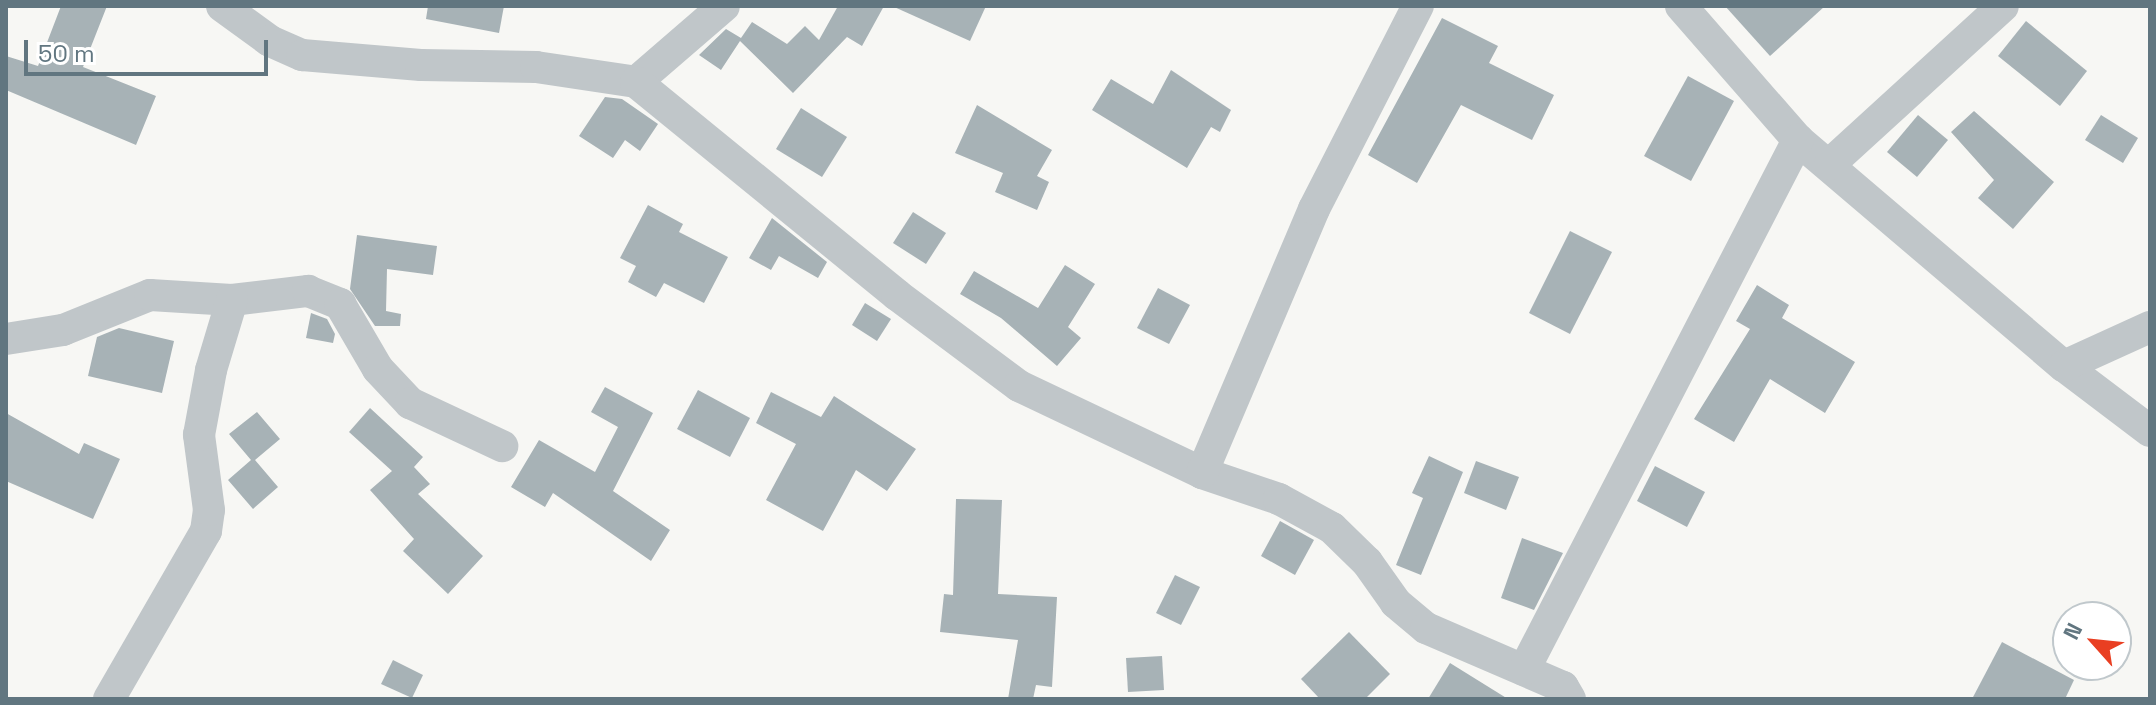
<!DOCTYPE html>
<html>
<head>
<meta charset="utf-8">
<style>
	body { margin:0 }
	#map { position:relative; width:2156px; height:705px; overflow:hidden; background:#f7f7f4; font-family:"Space Grotesk",sans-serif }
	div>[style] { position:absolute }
	.building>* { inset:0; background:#a7b2b6 }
	.minor>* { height:32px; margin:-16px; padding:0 16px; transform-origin:16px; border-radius:16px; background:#c0c6c9 }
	span { translate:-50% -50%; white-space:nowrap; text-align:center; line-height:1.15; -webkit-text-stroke:8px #fff; paint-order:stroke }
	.frame { position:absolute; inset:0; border:8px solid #617680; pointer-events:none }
	.north { position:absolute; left:2052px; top:601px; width:80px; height:80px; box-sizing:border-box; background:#fff; border:2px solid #c0c8cc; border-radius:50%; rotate:297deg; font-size:22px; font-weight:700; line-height:32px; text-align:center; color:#617680 }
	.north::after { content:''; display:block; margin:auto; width:28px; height:36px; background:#e93f22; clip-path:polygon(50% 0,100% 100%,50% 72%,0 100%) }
	.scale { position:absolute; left:24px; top:40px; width:244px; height:36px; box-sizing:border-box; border:4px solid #617680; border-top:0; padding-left:10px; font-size:24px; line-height:28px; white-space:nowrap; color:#617680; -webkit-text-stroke:6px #fff; paint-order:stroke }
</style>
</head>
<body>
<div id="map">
	<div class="building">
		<i style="clip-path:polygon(61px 6px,107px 6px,83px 67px,156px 96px,136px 145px,6px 90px,6px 56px,38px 66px)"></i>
		<i style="clip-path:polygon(428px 6px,504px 6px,499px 33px,426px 19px)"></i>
		<i style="clip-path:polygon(838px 6px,884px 6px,862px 46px,847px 37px,793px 93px,740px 41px,721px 70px,699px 55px,726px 29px,741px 38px,752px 22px,787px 44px,805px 26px,819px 40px)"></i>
		<i style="clip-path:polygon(892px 6px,986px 6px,970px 41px)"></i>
		<i style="clip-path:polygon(1725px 6px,1825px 6px,1770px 56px)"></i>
		<i style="clip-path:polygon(1442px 18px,1498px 46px,1489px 63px,1554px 95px,1532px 140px,1461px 105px,1417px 183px,1368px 155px)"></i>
		<i style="clip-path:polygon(2026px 21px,2087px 71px,2060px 106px,1998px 56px)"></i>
		<i style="clip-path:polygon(1171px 70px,1231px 110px,1220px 132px,1211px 127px,1187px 168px,1092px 110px,1111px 79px,1153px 104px)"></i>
		<i style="clip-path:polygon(1688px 76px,1734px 101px,1691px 181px,1644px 156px)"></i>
		<i style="clip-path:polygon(605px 97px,622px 99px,658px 124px,640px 151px,625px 140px,613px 158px,579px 136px)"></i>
		<i style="clip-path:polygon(977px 105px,1052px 150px,1037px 176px,1049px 182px,1037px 210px,995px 192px,1003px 173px,955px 153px)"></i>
		<i style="clip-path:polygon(801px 108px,847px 137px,822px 177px,776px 149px)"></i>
		<i style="clip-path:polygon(1974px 111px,2054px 182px,2013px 229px,1978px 198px,1994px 180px,1951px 132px)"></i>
		<i style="clip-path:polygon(1918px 115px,1948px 140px,1917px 177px,1887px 152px)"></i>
		<i style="clip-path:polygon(2101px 115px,2138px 138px,2123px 163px,2085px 140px)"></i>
		<i style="clip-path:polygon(648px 205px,683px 224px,679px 232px,728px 257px,704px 303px,664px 283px,656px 297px,628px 282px,636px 266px,620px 258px)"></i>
		<i style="clip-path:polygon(913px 212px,946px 233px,926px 264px,893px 243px)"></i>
		<i style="clip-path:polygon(772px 218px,827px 262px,818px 278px,779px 256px,771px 270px,749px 258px)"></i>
		<i style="clip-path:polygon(1570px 231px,1612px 252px,1570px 334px,1529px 313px)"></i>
		<i style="clip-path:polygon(357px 235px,437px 246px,433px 275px,387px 269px,386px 311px,401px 314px,400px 326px,375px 326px,350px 289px)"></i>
		<i style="clip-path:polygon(1065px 265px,1095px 284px,1068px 327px,1081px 338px,1057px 366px,1001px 318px,960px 294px,974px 271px,1038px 308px)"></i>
		<i style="clip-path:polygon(1757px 285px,1789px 305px,1782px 318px,1855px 362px,1825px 413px,1770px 379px,1734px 442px,1694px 419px,1750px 329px,1736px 321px)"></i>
		<i style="clip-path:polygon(1158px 288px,1190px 305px,1169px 344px,1137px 328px)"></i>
		<i style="clip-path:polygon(865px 303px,891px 319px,877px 341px,852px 325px)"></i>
		<i style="clip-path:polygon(311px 313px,327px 319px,335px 334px,333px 343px,306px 338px)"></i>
		<i style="clip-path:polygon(119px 328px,174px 341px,162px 393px,88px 376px,97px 337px)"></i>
		<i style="clip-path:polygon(605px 387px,653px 413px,613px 491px,670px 530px,651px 561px,553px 493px,545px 507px,511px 487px,539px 440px,595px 472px,618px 427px,591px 412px)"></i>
		<i style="clip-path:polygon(698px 390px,750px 418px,730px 457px,677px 429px)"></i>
		<i style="clip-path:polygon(771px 392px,821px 417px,834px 396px,916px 449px,887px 491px,856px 470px,823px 531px,766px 500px,796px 444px,756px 423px)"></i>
		<i style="clip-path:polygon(370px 408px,423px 457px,414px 467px,430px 484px,418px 494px,483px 556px,448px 594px,403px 551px,414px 539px,370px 490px,392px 471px,349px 432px)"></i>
		<i style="clip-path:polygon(257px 412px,280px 439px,255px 460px,278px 487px,253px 509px,228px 480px,251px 460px,229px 434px)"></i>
		<i style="clip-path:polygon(6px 413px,79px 454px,84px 443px,120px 459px,93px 519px,6px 481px)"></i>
		<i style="clip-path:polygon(1429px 456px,1463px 472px,1421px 575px,1396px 565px,1423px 498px,1412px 493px)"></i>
		<i style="clip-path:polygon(1476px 461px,1519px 477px,1506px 510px,1464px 493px)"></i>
		<i style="clip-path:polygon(1655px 466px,1705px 492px,1687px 527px,1637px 501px)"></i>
		<i style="clip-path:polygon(956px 499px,1002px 500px,998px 594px,1057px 597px,1052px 687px,1036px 685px,1033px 699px,1008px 699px,1018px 640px,940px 632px,944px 594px,953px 595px)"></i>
		<i style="clip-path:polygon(1280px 521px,1314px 540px,1295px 575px,1261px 556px)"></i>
		<i style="clip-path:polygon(1522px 538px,1563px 553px,1534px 610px,1501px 598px)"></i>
		<i style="clip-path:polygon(1175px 575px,1200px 587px,1181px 625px,1156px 613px)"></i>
		<i style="clip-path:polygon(1349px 632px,1390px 674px,1365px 699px,1320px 699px,1301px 679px)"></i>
		<i style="clip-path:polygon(2002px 642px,2074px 680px,2065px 699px,1972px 699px)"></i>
		<i style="clip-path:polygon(1162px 656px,1164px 690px,1128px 692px,1126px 658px)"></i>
		<i style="clip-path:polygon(393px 660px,423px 675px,412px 698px,381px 684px)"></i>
		<i style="clip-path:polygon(1450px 663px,1508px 699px,1428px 699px)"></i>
	</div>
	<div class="minor">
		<i style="left:222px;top:6px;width:59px;rotate:36.1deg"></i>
		<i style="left:270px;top:41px;width:35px;rotate:24deg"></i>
		<i style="left:302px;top:55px;width:119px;rotate:4.8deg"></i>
		<i style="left:421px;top:65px;width:115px;rotate:1deg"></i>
		<i style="left:536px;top:67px;width:101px;rotate:8.5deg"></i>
		<i style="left:636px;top:82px;width:116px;rotate:-40.8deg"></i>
		<i style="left:1681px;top:6px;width:178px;rotate:48.9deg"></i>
		<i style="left:1798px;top:140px;width:349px;rotate:40.4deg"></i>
		<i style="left:2064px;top:366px;width:108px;rotate:37.1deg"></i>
		<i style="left:636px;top:82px;width:337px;rotate:39.2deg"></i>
		<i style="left:897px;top:295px;width:152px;rotate:36.7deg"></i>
		<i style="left:1019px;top:386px;width:203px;rotate:25.4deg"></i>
		<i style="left:1202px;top:473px;width:81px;rotate:18.7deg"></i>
		<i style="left:1279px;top:499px;width:60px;rotate:28.7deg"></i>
		<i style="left:1332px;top:528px;width:49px;rotate:44.2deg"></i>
		<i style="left:1367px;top:562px;width:50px;rotate:54.7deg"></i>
		<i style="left:1396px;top:603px;width:39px;rotate:40deg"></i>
		<i style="left:1426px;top:628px;width:149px;rotate:23.3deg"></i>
		<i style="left:1563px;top:687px;width:14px;rotate:60deg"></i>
		<i style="left:1830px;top:164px;width:234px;rotate:-42.4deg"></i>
		<i style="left:6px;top:339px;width:58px;rotate:-9deg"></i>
		<i style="left:63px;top:330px;width:94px;rotate:-21.9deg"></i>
		<i style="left:150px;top:295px;width:82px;rotate:3.5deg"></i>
		<i style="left:232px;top:300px;width:77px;rotate:-6.8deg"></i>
		<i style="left:308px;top:291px;width:35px;rotate:22deg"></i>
		<i style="left:340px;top:304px;width:75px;rotate:59.7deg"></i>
		<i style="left:378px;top:369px;width:47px;rotate:46.7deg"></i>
		<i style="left:410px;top:403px;width:102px;rotate:25.1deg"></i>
		<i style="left:2064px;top:366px;width:94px;rotate:-24.4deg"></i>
		<i style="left:1202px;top:473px;width:287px;rotate:-67deg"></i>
		<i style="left:1314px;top:209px;width:228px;rotate:-62.9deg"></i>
		<i style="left:1524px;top:670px;width:597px;rotate:-62.66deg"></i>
		<i style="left:109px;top:699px;width:194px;rotate:-60deg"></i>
		<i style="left:206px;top:531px;width:21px;rotate:-82deg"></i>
		<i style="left:209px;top:510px;width:76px;rotate:-97.6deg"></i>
		<i style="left:199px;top:435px;width:66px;rotate:-79.5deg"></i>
		<i style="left:211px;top:370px;width:73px;rotate:-73.3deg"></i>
	</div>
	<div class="frame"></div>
	<div class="north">N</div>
	<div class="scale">50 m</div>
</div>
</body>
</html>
